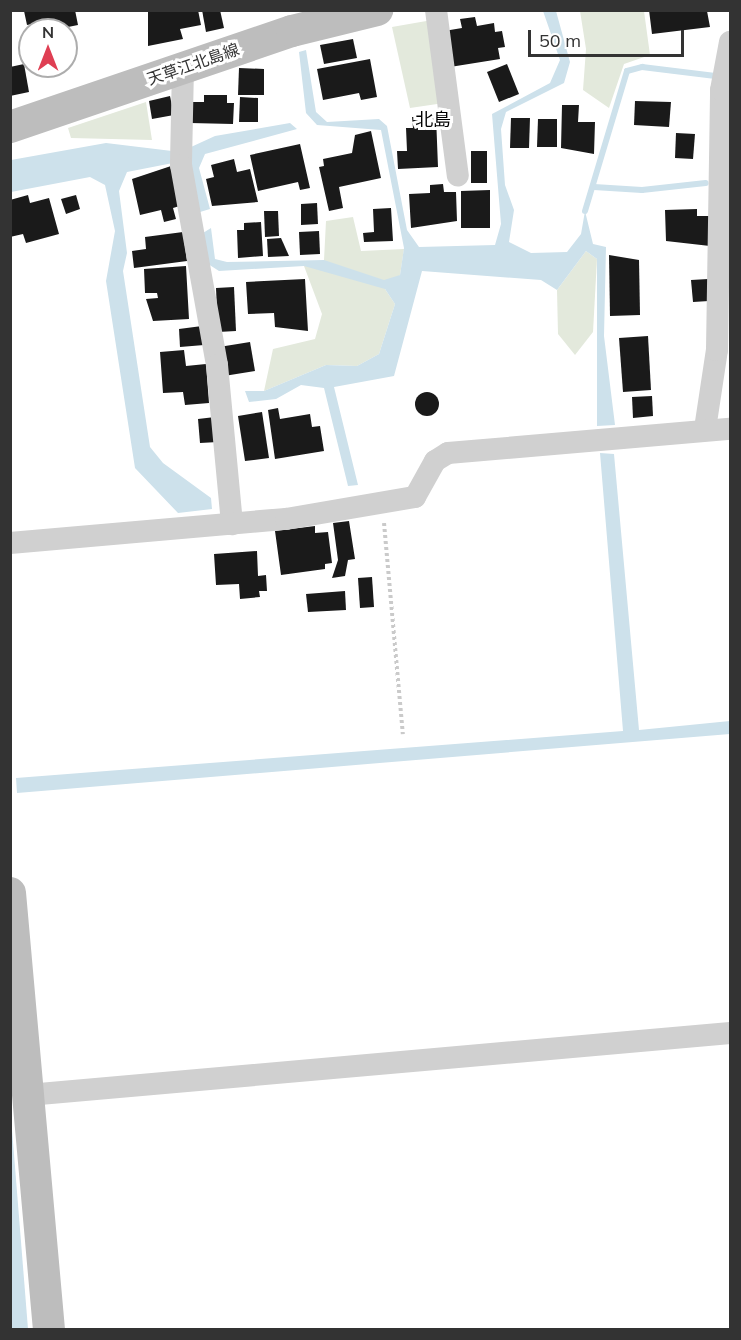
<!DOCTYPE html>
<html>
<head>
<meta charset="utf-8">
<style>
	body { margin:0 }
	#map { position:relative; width:741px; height:1340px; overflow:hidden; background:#fff; font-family:Mulish,"Noto Sans JP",sans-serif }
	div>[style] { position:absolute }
	.green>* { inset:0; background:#e3e9dc }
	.water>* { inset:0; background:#cde1eb }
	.stream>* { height:6px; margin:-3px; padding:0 3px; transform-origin:3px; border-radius:3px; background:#cde1eb }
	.building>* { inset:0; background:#1a1a1a }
	.round { border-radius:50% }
	.path>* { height:4px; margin-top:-2px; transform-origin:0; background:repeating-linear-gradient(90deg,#cacaca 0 3px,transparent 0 6px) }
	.street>* { height:22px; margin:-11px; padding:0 11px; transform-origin:11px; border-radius:11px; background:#d0d0d0 }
	.secondary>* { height:32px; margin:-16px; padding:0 16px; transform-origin:16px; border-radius:16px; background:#bdbdbd }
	span { translate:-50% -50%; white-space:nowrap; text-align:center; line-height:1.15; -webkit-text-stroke:6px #fff; paint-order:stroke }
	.street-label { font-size:16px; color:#333 }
	.neighbourhood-label { font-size:18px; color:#000 }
	.frame { position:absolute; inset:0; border:12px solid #333; pointer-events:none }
	.north { position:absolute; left:18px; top:18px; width:60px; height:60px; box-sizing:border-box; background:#fff; border:2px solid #adadad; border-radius:50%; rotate:0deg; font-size:16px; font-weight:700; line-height:24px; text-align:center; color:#333 }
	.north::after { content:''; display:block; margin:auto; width:21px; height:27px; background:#df3f53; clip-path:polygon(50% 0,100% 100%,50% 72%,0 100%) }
	.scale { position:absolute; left:528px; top:30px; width:156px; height:27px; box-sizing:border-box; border:3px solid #333; border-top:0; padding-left:8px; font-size:18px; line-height:21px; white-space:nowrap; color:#333; -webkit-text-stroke:4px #fff; paint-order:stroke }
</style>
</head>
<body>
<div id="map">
	<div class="green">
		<i style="clip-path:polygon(580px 11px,644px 11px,650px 55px,624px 64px,609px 108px,583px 90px,586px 49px)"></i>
		<i style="clip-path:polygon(432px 20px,444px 103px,410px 108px,392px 27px)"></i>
		<i style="clip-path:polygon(146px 102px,152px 140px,71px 138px,68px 128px)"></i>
		<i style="clip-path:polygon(353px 217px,361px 251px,404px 249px,400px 275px,385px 289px,395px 304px,379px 354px,357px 366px,326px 365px,264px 391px,273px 349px,315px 339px,322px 314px,304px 266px,324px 260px,326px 221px)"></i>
		<i style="clip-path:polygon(586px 251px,597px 259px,593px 332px,575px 355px,558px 334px,557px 290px)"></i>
	</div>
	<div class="water">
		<i style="clip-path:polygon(543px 11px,556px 11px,570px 62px,564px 83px,506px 112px,501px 129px,505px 185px,514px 210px,509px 242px,531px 253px,567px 252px,581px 234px,585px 211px,593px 244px,606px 247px,604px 336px,615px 425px,597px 426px,597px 259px,586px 251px,557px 290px,541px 280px,422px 271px,394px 376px,334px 387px,358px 485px,348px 486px,324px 388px,301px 385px,276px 399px,249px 402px,245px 391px,264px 391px,326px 365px,357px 366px,379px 354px,395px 304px,385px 289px,304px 266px,219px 271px,205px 262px,203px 233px,211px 228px,215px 259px,227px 262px,324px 260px,384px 280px,400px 275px,404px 248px,381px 130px,317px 125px,306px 113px,299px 52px,306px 50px,316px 112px,327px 122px,379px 119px,387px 126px,407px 230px,419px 247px,495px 245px,501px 224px,492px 114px,550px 83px,560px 60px)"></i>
		<i style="clip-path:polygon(290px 123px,297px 129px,205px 154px,199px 168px,210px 209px,200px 212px,189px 180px,191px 147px,215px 136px)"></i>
		<i style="clip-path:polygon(106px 143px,172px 151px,173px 163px,127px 172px,119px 191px,127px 253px,123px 271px,150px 447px,163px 463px,211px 498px,212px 509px,178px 513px,135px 468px,106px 281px,115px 231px,105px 185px,90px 177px,11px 192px,11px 160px)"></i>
		<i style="clip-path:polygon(600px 453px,614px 454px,639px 730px,730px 721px,730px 734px,17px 793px,16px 778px,623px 731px)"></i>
		<i style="clip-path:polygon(10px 1117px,11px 1117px,28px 1329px,11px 1329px)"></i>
	</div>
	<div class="stream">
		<i style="left:594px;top:187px;width:48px;rotate:3.6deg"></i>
		<i style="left:642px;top:190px;width:64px;rotate:-6.2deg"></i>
		<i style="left:585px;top:211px;width:146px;rotate:-73.3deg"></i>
		<i style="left:627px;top:71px;width:16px;rotate:-15deg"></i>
		<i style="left:642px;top:67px;width:74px;rotate:7deg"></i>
	</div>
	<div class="building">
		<i style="clip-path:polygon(75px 10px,78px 25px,68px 27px,73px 57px,66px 58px,66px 30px,38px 30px,37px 23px,27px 25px,24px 11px)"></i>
		<i style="clip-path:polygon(148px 10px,198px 10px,201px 25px,180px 29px,183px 39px,148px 46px)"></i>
		<i style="clip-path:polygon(202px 10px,220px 10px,224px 28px,206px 32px)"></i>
		<i style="clip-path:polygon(649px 10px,707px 11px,710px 27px,652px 34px)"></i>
		<i style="clip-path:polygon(475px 17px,477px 26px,494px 23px,495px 32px,502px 31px,505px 47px,498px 48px,500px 59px,450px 67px,444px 31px,462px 28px,460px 19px)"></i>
		<i style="clip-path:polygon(353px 39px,357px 58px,324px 64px,320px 45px)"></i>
		<i style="clip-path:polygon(370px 59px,377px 97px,361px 100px,359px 93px,323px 100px,317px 69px)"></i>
		<i style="clip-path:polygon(24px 64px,29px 92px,10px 96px,10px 67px)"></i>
		<i style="clip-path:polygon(507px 64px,519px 94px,499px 102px,487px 72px)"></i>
		<i style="clip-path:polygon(239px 68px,264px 69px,264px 95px,238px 95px)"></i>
		<i style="clip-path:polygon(204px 95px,227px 95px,227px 103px,234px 103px,233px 124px,190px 123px,190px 102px,204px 102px)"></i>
		<i style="clip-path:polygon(170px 96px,174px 115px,152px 119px,149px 101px)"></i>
		<i style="clip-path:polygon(240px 97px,258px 98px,258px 122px,239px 122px)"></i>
		<i style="clip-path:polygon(635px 101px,671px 102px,669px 127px,634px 125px)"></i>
		<i style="clip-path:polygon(562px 105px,579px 105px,578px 122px,595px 122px,594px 154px,561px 148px)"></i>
		<i style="clip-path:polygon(436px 116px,438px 167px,398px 169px,397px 151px,407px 151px,406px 128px,413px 128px,412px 117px)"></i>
		<i style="clip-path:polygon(511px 118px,530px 118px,529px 148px,510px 148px)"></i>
		<i style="clip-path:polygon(538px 119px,557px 119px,557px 147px,537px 147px)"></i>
		<i style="clip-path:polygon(371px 131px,381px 178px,339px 187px,343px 208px,329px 211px,319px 167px,324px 166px,323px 159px,352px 153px,355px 135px)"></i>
		<i style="clip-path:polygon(676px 133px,695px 134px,693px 159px,675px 158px)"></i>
		<i style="clip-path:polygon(300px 144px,310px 188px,300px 190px,298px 182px,258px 191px,250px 155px)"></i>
		<i style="clip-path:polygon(471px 151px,487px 151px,487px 183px,471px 183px)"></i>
		<i style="clip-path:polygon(234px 159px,237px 172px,250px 169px,258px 202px,212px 206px,206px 179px,214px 177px,211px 165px)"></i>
		<i style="clip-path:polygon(174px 165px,183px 205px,173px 208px,176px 219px,164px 222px,161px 210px,140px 215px,132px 179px)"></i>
		<i style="clip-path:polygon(443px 184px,444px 192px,456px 192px,457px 221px,411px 228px,409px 194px,430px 193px,430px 185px)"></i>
		<i style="clip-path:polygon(490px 190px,490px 228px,461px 228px,461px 191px)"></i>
		<i style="clip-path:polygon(28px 195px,30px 203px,49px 198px,59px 234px,26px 243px,23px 234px,10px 237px,10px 200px)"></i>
		<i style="clip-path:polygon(76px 195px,80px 209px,66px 214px,61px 199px)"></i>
		<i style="clip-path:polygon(317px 203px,318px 224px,301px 225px,301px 204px)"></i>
		<i style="clip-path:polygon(391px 208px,393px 241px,364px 242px,363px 233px,374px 232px,373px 209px)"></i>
		<i style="clip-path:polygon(697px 209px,697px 216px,709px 216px,710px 246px,666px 241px,665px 210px)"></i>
		<i style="clip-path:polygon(264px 211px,278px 211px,279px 236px,265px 237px)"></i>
		<i style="clip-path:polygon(261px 222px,263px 256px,238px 258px,237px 230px,244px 230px,244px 223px)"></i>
		<i style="clip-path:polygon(319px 231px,320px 254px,300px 255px,299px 232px)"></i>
		<i style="clip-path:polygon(183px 232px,187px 261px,134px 268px,132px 251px,146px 249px,145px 237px)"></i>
		<i style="clip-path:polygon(281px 238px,289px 256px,268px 257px,267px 239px)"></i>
		<i style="clip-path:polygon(609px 255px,639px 260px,640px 315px,610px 316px)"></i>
		<i style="clip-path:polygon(186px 266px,189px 319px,153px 321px,146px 299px,158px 298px,157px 293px,145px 293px,144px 269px)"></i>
		<i style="clip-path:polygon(305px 279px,308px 331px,275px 327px,274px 313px,248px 314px,246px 282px)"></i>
		<i style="clip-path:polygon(708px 279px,709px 301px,693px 302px,691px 280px)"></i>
		<i style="clip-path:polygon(234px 287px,236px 331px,218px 332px,216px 288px)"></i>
		<i style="clip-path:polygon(202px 326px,204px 345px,180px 347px,179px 329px)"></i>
		<i style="clip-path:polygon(648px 336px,651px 390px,623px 392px,619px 338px)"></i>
		<i style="clip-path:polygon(250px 342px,255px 371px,224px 376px,219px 347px)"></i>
		<i style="clip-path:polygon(184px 350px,186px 366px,206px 364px,209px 403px,185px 405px,183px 392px,163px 393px,160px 352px)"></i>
		<i class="round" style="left:415px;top:392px;width:24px;height:24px"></i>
		<i style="clip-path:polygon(652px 396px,653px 416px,633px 418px,632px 397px)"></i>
		<i style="clip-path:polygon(278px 408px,280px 419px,310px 414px,312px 427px,320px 426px,324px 451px,275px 459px,268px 410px)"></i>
		<i style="clip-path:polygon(262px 412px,269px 458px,245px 461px,238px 416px)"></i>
		<i style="clip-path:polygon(215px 417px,218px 442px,200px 443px,198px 419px)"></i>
		<i style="clip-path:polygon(349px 521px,355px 559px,348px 560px,345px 576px,332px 578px,338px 560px,333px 523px)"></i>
		<i style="clip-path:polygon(315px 526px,315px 533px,328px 532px,332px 563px,325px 564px,325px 569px,281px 575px,275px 531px)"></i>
		<i style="clip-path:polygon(257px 551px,258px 576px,266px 575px,267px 591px,259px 591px,260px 597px,240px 599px,239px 584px,216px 585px,214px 554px)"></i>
		<i style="clip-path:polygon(372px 577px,374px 607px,360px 608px,358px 578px)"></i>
		<i style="clip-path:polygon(345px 591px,346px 610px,308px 612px,306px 594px)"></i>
	</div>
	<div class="path">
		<i style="left:384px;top:523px;width:212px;rotate:84.9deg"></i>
	</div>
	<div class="street">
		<i style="left:436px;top:10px;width:167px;rotate:82.5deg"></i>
		<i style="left:183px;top:67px;width:98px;rotate:91.2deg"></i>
		<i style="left:181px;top:165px;width:203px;rotate:79.8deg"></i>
		<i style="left:217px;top:365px;width:160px;rotate:84.6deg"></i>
		<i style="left:705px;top:429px;width:80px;rotate:-81.4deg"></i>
		<i style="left:717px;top:350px;width:260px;rotate:-89.1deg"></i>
		<i style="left:721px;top:90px;width:49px;rotate:-79.4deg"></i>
		<i style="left:10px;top:543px;width:277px;rotate:-5deg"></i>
		<i style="left:286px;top:519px;width:131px;rotate:-9.7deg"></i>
		<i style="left:415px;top:497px;width:41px;rotate:-60.9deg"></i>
		<i style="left:435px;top:461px;width:15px;rotate:-32deg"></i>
		<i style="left:448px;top:453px;width:283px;rotate:-4.9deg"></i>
		<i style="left:28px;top:1095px;width:705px;rotate:-5.05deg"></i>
	</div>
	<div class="secondary">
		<i style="left:10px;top:127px;width:298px;rotate:-18.8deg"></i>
		<i style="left:292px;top:31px;width:88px;rotate:-13.9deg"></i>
		<i style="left:10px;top:893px;width:439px;rotate:84.9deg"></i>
	</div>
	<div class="street-label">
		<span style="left:193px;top:64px;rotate:-19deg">天草江北島線</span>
	</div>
	<div class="neighbourhood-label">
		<span style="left:433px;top:120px">北島</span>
	</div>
	<div class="frame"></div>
	<div class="north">N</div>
	<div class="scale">50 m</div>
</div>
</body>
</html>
